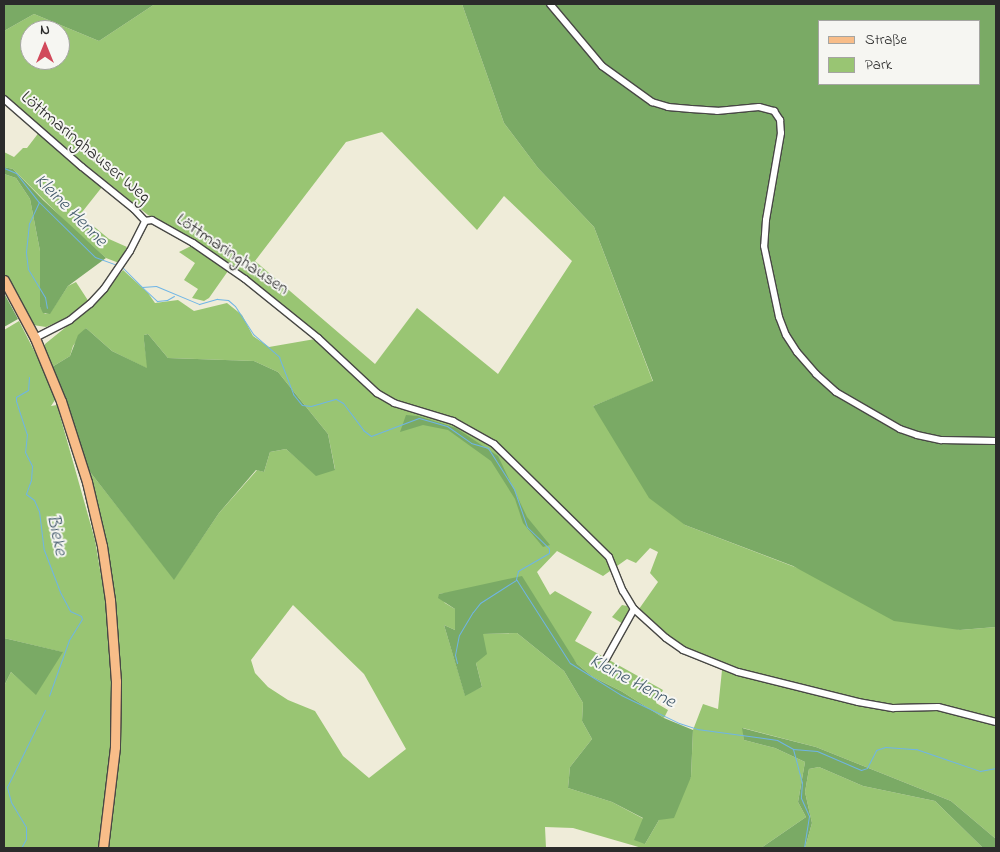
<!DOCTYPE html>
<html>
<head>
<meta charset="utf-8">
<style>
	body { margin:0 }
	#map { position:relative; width:1000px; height:852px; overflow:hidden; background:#efecd9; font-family:"Indie Flower",sans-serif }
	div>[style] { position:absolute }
	.green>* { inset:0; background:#99c573 }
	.forest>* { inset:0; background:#7aaa65 }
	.stream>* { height:1px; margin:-0.5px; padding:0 0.5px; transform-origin:0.5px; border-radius:0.5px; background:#6fb5e6 }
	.roads { filter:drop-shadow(1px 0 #484845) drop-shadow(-1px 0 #484845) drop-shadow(0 1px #484845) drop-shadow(0 -1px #484845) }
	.minor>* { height:6px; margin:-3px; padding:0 3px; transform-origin:3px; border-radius:3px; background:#fff }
	.major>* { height:9px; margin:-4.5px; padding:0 4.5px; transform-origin:4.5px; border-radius:4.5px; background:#f8bd89 }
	span { translate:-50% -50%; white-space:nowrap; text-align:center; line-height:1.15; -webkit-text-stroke:4px #f6f6f2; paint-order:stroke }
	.street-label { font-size:18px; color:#2b2b2b }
	.water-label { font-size:19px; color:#435b6c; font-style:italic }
	.frame { position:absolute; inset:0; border:5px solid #2b2b2b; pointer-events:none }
	.legend { position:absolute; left:818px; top:20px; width:162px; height:65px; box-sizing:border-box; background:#f6f6f2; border:1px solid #a5a5a2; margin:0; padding:6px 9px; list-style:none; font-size:15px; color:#2b2b2b }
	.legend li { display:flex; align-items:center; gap:10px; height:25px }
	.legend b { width:25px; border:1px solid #a5a5a2 }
	.north { position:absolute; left:20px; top:20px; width:50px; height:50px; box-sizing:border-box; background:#f6f6f2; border:1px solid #a5a5a2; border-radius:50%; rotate:0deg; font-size:14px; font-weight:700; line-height:20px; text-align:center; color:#2b2b2b }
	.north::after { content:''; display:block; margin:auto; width:18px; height:22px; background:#d1495b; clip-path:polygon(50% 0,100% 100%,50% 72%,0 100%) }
</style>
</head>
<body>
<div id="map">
	<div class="green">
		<i style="clip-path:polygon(evenodd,155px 4px,462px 4px,504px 123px,538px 168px,594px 227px,653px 382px,593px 406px,685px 525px,960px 630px,996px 627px,996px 839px,951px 801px,816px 747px,743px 728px,744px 740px,775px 748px,805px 762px,798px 802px,806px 817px,761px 848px,642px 848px,573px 828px,545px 827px,546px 848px,4px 848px,4px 686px,11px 672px,36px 694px,62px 652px,4px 638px,4px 330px,19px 321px,48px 378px,55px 400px,51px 406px,57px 405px,95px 540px,105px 599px,114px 599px,103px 535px,87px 468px,174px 579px,219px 513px,257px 470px,264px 472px,270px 452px,286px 449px,316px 475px,335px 469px,328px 434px,278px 372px,254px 361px,168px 358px,148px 334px,144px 335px,144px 341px,148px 369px,112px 351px,86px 328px,73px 346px,70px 356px,52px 367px,44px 349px,45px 344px,92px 306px,123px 270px,148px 293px,155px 303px,178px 300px,194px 311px,227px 303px,242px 315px,253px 336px,269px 347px,315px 339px,375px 396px,392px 406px,454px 425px,492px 439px,462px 422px,392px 399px,383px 393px,321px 337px,272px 296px,232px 267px,148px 215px,4px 99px,4px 31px,34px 14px,99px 41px,155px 4px,30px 30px,60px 30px,60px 60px,30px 60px,30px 30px,155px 4px,382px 132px,477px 230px,504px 196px,572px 261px,498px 374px,417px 308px,375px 364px,255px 261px,346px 142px,382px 132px,155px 4px,650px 548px,658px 552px,650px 573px,658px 582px,639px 609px,670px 637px,722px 670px,718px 709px,703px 704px,693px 730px,691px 777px,659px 820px,645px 844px,644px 819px,612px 802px,568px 788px,570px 767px,592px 739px,582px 721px,583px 703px,564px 671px,517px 633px,483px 634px,476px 663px,482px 687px,465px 695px,444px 625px,455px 630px,455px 609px,445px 603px,439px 594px,453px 592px,571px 656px,577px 664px,593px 677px,621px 691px,664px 718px,668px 710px,656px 703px,663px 690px,575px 641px,592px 612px,555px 591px,550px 595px,537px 572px,557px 551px,603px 576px,627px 559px,636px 563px,650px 548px,155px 4px,293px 605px,364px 674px,406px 749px,369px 778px,343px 756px,315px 711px,288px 700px,268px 687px,255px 673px,251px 660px,293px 605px)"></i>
		<i style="clip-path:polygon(40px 131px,102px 187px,79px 216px,84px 223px,91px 224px,109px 239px,127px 247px,119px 263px,106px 258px,70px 226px,13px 169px,4px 167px,4px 152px,14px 157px,23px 148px,27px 148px)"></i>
		<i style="clip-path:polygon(4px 174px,16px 178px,30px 199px,40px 251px,40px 307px,45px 314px,50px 313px,68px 286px,76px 282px,89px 302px,69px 317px,46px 327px,33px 325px,4px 273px)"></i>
		<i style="clip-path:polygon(191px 246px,228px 271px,209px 298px,204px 301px,192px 298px,198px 289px,184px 280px,195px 263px,179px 252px)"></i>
		<i style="clip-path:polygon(622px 605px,627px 606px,630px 611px,623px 624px,612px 617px)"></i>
		<i style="clip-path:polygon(819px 767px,863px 786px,935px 801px,983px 848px,805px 848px,812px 823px,805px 792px,809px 769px)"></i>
	</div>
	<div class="forest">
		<i style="clip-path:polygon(4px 4px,155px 4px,99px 41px,34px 14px,4px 31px)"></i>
		<i style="clip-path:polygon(evenodd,462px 4px,996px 4px,996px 627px,960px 630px,894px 621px,793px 566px,685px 525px,649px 498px,593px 406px,653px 381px,594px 227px,538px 168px,504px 123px,462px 4px,819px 21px,979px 21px,979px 84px,819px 84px,819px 21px)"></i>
		<i style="clip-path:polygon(4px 167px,13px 169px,43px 200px,106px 258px,68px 286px,50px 314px,43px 313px,40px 307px,40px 251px,30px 199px,16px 178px,4px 174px)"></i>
		<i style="clip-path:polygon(4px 293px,18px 319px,4px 327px)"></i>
		<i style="clip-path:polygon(86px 328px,112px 351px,147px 368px,144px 341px,144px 335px,148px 334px,168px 358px,254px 361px,278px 372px,328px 434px,335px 470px,316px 476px,286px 449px,270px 452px,264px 472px,256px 470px,219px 513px,174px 580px,87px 468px,52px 367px,70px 356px,78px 335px)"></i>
		<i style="clip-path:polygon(406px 415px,418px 416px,456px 428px,498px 456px,527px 517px,550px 545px,543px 547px,523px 523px,515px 499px,491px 461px,448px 430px,423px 425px,400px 432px)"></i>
		<i style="clip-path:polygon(522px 576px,577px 664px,593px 677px,621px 691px,664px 718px,693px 730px,691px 777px,674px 818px,659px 820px,645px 844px,634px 840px,643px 818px,612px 802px,568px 788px,570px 767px,592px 739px,582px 721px,583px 703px,564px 671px,517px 633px,483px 634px,487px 654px,476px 663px,482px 687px,465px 696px,444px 625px,455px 630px,455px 609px,438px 598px,439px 594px)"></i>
		<i style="clip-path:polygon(4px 638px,63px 652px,36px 695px,11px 672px,4px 686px)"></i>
		<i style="clip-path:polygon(742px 728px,816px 747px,951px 801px,996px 839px,996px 848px,983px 848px,935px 801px,863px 786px,819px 767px,809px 769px,805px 792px,812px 823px,805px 848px,761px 848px,806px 817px,798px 802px,805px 762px,775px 748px,744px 740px)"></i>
	</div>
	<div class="stream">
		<i style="left:4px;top:168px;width:13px;rotate:23deg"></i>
		<i style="left:16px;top:173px;width:37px;rotate:52deg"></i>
		<i style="left:39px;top:202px;width:78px;rotate:44.5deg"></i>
		<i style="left:95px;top:257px;width:23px;rotate:20deg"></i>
		<i style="left:39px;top:202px;width:23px;rotate:115deg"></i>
		<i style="left:29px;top:223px;width:30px;rotate:96deg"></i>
		<i style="left:26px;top:253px;width:16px;rotate:83deg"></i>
		<i style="left:28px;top:269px;width:33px;rotate:59deg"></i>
		<i style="left:45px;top:297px;width:11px;rotate:80deg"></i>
		<i style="left:123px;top:268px;width:27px;rotate:45deg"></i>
		<i style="left:142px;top:287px;width:14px;rotate:-4deg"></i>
		<i style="left:156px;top:286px;width:47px;rotate:22.7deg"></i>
		<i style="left:199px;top:304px;width:19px;rotate:-16deg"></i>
		<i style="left:217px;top:299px;width:11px;rotate:5deg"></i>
		<i style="left:228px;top:300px;width:9px;rotate:41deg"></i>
		<i style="left:235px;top:306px;width:33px;rotate:57deg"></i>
		<i style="left:253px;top:334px;width:35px;rotate:41deg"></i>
		<i style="left:279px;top:357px;width:40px;rotate:69deg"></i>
		<i style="left:293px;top:394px;width:14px;rotate:51deg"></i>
		<i style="left:302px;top:405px;width:9px;rotate:6deg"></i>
		<i style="left:311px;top:406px;width:26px;rotate:-16deg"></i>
		<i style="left:336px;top:399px;width:8px;rotate:30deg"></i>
		<i style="left:343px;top:403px;width:34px;rotate:53deg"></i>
		<i style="left:363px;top:430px;width:10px;rotate:37deg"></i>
		<i style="left:371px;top:436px;width:51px;rotate:-20.6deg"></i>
		<i style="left:419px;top:418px;width:29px;rotate:16deg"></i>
		<i style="left:447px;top:426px;width:29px;rotate:35deg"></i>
		<i style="left:471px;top:443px;width:18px;rotate:16deg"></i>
		<i style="left:488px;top:448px;width:49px;rotate:57.6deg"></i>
		<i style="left:514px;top:489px;width:40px;rotate:71.1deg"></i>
		<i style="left:527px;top:527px;width:30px;rotate:44deg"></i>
		<i style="left:549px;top:548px;width:5px;rotate:90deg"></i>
		<i style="left:549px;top:553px;width:36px;rotate:150deg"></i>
		<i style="left:518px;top:571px;width:8px;rotate:104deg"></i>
		<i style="left:516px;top:579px;width:100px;rotate:57.3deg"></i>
		<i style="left:570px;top:663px;width:60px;rotate:32.1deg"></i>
		<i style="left:621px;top:695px;width:64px;rotate:25.8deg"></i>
		<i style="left:679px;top:723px;width:19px;rotate:18deg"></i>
		<i style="left:697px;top:729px;width:81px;rotate:7.8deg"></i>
		<i style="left:777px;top:740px;width:18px;rotate:29deg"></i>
		<i style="left:793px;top:749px;width:24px;rotate:5deg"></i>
		<i style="left:817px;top:751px;width:48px;rotate:23.4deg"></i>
		<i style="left:861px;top:770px;width:6px;rotate:-18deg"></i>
		<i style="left:867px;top:768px;width:20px;rotate:-63deg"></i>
		<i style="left:876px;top:750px;width:9px;rotate:-18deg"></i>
		<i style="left:885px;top:747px;width:31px;rotate:4deg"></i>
		<i style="left:916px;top:749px;width:68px;rotate:19deg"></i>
		<i style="left:980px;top:771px;width:16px;rotate:-11deg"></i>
		<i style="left:142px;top:287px;width:21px;rotate:43deg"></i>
		<i style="left:157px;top:301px;width:10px;rotate:-6deg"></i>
		<i style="left:167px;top:300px;width:8px;rotate:-30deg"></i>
		<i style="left:29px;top:377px;width:13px;rotate:94deg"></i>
		<i style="left:28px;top:390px;width:14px;rotate:150deg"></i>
		<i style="left:16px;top:397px;width:4px;rotate:90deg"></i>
		<i style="left:16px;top:401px;width:35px;rotate:72deg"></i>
		<i style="left:27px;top:434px;width:18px;rotate:96deg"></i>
		<i style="left:25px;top:452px;width:16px;rotate:63deg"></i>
		<i style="left:32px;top:466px;width:14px;rotate:94deg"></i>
		<i style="left:31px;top:480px;width:15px;rotate:110deg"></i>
		<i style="left:26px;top:494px;width:10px;rotate:37deg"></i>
		<i style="left:34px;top:500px;width:12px;rotate:66deg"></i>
		<i style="left:39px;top:511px;width:39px;rotate:83deg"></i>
		<i style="left:44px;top:550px;width:45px;rotate:69.1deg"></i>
		<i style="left:60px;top:592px;width:21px;rotate:62deg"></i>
		<i style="left:70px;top:611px;width:12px;rotate:24deg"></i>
		<i style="left:81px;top:616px;width:3px;rotate:72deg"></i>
		<i style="left:82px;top:619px;width:25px;rotate:122deg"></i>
		<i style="left:69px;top:640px;width:59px;rotate:109.7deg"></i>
		<i style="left:457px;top:663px;width:8px;rotate:-104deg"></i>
		<i style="left:455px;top:655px;width:20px;rotate:-79deg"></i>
		<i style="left:459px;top:635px;width:27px;rotate:-59deg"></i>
		<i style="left:473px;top:612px;width:11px;rotate:-52deg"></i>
		<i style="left:480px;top:603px;width:43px;rotate:-32.6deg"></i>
		<i style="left:793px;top:749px;width:34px;rotate:75deg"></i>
		<i style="left:802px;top:782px;width:16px;rotate:94deg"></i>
		<i style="left:801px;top:798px;width:20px;rotate:66deg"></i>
		<i style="left:809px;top:816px;width:32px;rotate:99deg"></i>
		<i style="left:21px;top:848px;width:10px;rotate:-61deg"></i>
		<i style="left:26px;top:839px;width:12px;rotate:-90deg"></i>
		<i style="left:26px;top:827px;width:29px;rotate:-121deg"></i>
		<i style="left:11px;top:802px;width:16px;rotate:-105deg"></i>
		<i style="left:7px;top:787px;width:86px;rotate:-63.7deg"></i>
	</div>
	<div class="roads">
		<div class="minor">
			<i style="left:550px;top:4px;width:81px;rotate:50deg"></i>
			<i style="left:602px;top:66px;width:62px;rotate:35.8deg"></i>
			<i style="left:652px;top:102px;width:17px;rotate:17deg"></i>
			<i style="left:668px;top:107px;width:23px;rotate:5deg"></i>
			<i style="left:691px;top:109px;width:26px;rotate:4deg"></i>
			<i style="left:717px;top:111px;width:42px;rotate:-5.4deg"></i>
			<i style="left:759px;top:107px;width:16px;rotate:15deg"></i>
			<i style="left:774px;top:111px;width:11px;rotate:56deg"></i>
			<i style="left:780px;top:120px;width:13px;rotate:86deg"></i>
			<i style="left:781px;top:133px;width:88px;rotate:99.8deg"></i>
			<i style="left:766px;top:220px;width:26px;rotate:94deg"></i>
			<i style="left:764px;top:246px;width:73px;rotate:78.1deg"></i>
			<i style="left:779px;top:317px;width:19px;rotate:69deg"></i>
			<i style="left:786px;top:335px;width:20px;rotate:57deg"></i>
			<i style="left:797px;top:352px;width:29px;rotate:49deg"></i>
			<i style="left:816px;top:374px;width:27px;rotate:42deg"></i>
			<i style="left:836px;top:392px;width:74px;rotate:30deg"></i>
			<i style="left:900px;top:429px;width:18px;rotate:19deg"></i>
			<i style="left:917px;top:435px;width:25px;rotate:12deg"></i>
			<i style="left:941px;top:440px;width:55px;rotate:1deg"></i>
			<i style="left:4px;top:99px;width:103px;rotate:41.1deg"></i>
			<i style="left:82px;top:167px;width:67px;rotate:38.9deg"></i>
			<i style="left:134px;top:209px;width:16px;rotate:47deg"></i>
			<i style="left:145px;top:221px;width:7px;rotate:-8deg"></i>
			<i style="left:152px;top:220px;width:47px;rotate:29.3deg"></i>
			<i style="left:193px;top:243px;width:63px;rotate:34.7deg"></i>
			<i style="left:245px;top:279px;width:94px;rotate:38.9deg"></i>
			<i style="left:318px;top:338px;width:81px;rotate:43deg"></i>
			<i style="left:377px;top:393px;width:20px;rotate:30deg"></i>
			<i style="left:394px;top:403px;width:62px;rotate:17deg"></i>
			<i style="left:453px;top:421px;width:47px;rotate:29.3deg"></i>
			<i style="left:494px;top:444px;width:161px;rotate:44.5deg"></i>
			<i style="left:609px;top:557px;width:37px;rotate:68deg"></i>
			<i style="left:623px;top:591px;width:21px;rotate:59deg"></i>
			<i style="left:634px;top:609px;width:43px;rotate:42.2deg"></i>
			<i style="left:666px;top:638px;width:21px;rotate:35deg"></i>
			<i style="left:683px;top:650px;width:59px;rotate:21.8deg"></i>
			<i style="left:738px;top:672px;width:124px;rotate:14deg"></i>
			<i style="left:858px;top:702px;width:36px;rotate:10deg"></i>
			<i style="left:893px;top:708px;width:45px;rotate:-1.3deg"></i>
			<i style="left:938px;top:707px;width:60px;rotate:14.5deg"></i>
			<i style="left:35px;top:338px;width:39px;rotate:-27deg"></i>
			<i style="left:70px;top:320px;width:26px;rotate:-39deg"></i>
			<i style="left:90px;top:304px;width:21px;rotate:-47deg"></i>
			<i style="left:104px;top:289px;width:46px;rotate:-55.6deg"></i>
			<i style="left:130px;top:251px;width:34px;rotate:-63deg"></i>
			<i style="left:606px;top:659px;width:57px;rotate:-60.8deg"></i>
		</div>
		<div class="major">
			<i style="left:4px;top:280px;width:66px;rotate:61.9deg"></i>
			<i style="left:35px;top:338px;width:68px;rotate:67.6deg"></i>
			<i style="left:61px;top:401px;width:85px;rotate:72.2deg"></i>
			<i style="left:87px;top:482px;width:66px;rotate:76.8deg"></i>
			<i style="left:102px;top:546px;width:55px;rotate:81.6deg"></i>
			<i style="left:110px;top:600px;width:81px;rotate:85.8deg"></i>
			<i style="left:116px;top:681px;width:66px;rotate:90.9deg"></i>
			<i style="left:115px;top:747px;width:102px;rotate:96.8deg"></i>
		</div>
	</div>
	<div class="street-label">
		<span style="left:85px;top:148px;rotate:40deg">Löttmaringhauser Weg</span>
		<span style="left:232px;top:255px;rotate:34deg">Löttmaringhausen</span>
	</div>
	<div class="water-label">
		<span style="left:70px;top:211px;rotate:45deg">Kleine Henne</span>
		<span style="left:56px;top:535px;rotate:78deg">Bieke</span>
		<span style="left:632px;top:682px;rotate:28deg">Kleine Henne</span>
	</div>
	<div class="frame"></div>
	<ul class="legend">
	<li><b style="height:6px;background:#f8bd89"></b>Straße</li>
	<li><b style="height:14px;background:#99c573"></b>Park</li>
	</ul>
	<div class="north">N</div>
</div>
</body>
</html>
